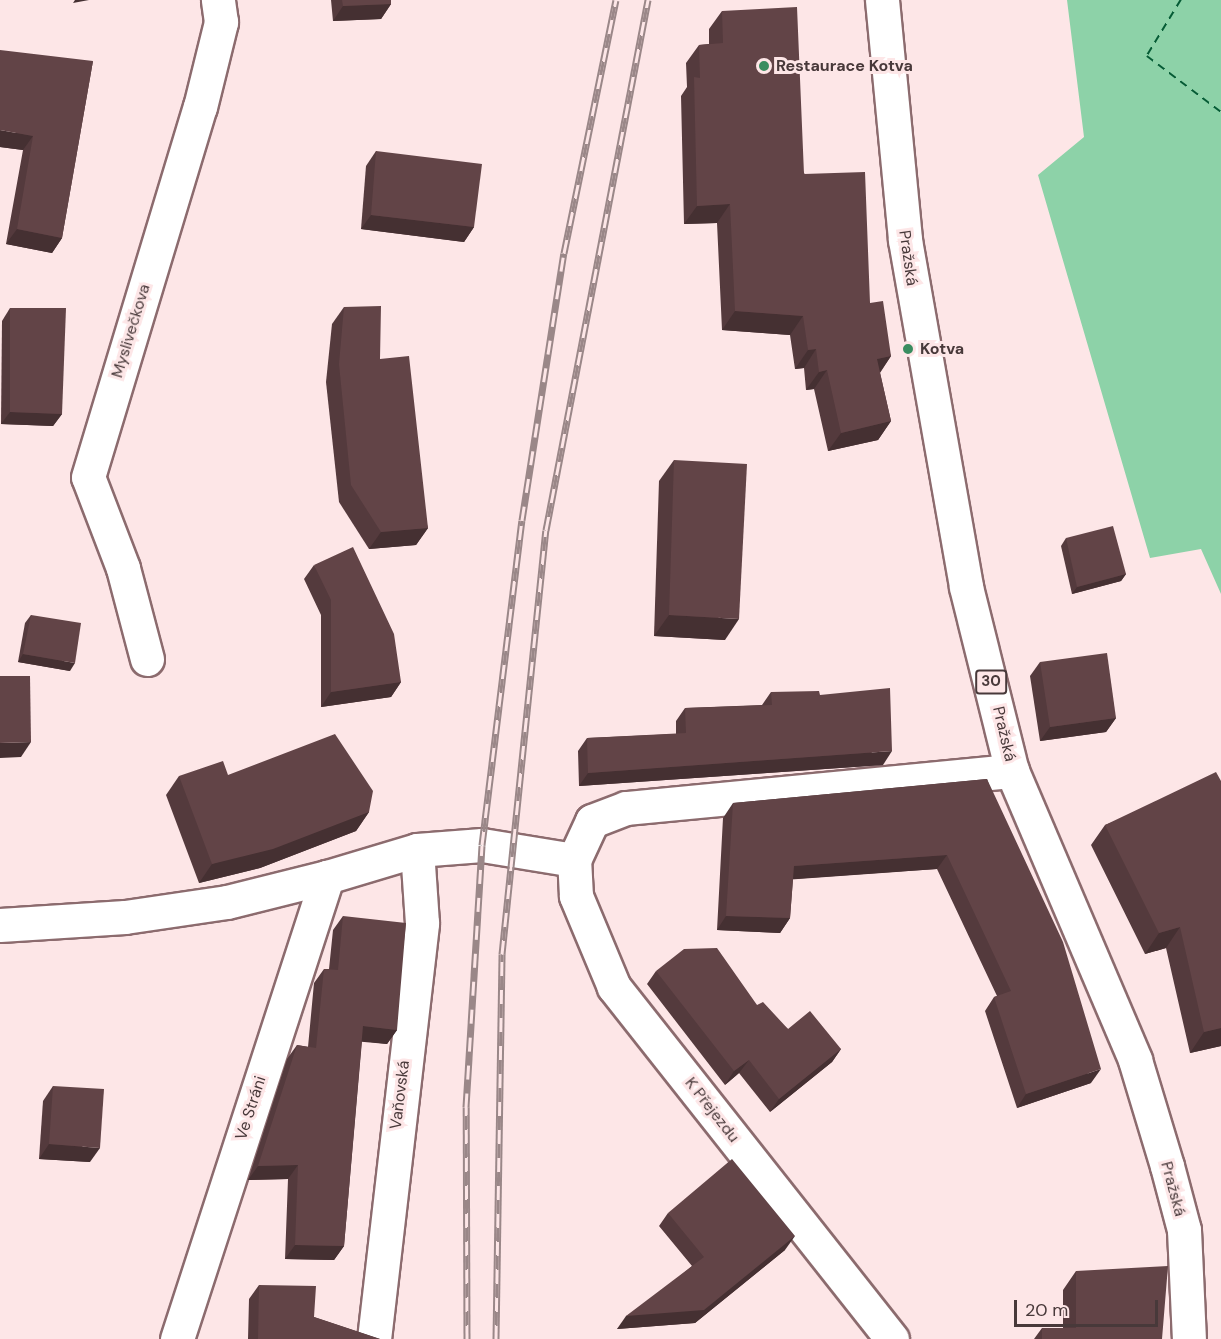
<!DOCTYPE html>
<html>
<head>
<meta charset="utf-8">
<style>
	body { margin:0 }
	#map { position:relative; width:1221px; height:1339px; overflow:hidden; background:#fde6e7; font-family:"DM Sans",sans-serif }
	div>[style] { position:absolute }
	.water>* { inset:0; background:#8dd2a8 }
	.ferry>* { height:1.5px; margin-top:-0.75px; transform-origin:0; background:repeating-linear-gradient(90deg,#055b35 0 8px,transparent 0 14px) }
	.roads { filter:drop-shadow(2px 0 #8c6b6e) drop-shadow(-2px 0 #8c6b6e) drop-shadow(0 2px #8c6b6e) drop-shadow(0 -2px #8c6b6e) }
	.street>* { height:33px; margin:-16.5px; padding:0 16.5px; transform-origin:16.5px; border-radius:16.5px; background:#fff }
	.primary>* { height:33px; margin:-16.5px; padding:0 16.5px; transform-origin:16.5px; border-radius:16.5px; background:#fff }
	.rail>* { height:7px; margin-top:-3.5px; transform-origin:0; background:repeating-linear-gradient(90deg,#fde6e7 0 14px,#9a8788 0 28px); box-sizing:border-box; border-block:2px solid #9a8788 }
	.wall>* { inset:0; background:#543a3d }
	.shaded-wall>* { inset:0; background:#453032 }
	.building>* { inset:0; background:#624447 }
	.dots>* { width:16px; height:16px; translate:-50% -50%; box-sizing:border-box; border:3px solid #fde6e7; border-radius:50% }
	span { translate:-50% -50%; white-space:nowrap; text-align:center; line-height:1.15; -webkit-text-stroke:6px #fde6e7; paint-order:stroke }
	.shield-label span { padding:2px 4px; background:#fde6e7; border:2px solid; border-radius:4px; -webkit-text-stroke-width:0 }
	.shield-label { font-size:15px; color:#48393a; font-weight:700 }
	.poi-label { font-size:16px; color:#48393a; font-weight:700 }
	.left { translate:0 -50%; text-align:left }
	.street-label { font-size:16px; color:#48393a }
	.scale { position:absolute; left:1014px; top:1300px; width:144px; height:27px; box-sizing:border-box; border:3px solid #48393a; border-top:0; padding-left:8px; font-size:18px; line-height:21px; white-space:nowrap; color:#48393a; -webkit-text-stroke:4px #fde6e7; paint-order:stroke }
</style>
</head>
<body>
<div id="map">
	<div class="water">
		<i style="clip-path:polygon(1067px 0,1221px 0,1221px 594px,1201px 549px,1150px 558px,1038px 175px,1084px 137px)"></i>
	</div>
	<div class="ferry">
		<i style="left:1181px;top:0;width:66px;rotate:121.3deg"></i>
		<i style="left:1147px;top:56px;width:93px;rotate:37.1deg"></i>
	</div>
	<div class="roads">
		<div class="street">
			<i style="left:147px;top:659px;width:94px;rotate:-104.8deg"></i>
			<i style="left:123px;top:568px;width:97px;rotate:-111deg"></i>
			<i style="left:88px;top:477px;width:387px;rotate:-73.2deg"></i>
			<i style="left:200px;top:107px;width:88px;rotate:-76.1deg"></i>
			<i style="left:221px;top:22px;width:22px;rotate:-98deg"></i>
			<i style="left:0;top:925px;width:125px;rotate:-3.7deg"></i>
			<i style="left:125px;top:917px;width:103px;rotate:-8.4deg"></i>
			<i style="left:227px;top:902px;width:103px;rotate:-14deg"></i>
			<i style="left:177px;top:1339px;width:486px;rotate:-72deg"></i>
			<i style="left:327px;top:877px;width:94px;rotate:-16.7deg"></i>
			<i style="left:417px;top:850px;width:65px;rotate:-4.4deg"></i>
			<i style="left:482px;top:845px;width:93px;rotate:9.3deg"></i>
			<i style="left:374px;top:1339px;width:419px;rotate:-83.4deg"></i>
			<i style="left:422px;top:923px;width:73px;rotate:-93.9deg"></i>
			<i style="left:892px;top:1339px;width:449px;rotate:-128.3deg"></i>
			<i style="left:614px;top:987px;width:99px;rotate:-112.7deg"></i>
			<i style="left:576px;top:896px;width:36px;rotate:-93deg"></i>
			<i style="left:574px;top:860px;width:43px;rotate:-65.2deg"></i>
			<i style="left:592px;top:821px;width:36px;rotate:-21deg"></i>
			<i style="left:626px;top:808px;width:388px;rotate:-5.5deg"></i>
		</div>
		<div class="primary">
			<i style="left:882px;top:0;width:241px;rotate:84.5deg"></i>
			<i style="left:905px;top:240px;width:352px;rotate:80deg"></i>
			<i style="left:966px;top:587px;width:190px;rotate:76deg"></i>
			<i style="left:1012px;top:771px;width:314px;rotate:66.9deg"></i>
			<i style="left:1135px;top:1060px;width:111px;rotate:73.2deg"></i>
			<i style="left:1167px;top:1166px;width:66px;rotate:75.1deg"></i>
			<i style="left:1184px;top:1230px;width:109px;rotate:87.4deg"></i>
		</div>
	</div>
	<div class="rail">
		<i style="left:467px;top:1339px;width:232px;rotate:-90.2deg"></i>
		<i style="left:466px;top:1107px;width:262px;rotate:-86.5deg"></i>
		<i style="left:482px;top:845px;width:327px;rotate:-83deg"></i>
		<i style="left:522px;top:520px;width:270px;rotate:-81.1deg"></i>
		<i style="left:564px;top:253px;width:258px;rotate:-78.4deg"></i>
		<i style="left:496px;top:1339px;width:385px;rotate:-89.1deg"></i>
		<i style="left:502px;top:954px;width:426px;rotate:-84.1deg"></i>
		<i style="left:546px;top:530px;width:540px;rotate:-79.11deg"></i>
	</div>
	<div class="wall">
		<i style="clip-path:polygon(331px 0,391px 0,391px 4px,381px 19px,333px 21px)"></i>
		<i style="clip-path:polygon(722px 11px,870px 303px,891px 356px,880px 373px,891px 421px,878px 440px,828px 451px,814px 389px,806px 390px,804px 368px,795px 369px,790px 335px,722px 330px,717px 223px,684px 224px,681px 96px,687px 87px,686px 63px,699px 45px,709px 44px,709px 29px)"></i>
		<i style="clip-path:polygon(93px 61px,62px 238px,52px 253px,6px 244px,23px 150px,0 147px)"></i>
		<i style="clip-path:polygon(376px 151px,474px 227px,464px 242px,361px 229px,366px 166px)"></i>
		<i style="clip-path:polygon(344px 307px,380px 359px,428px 528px,416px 545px,369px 549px,339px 502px,326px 382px,332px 324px)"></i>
		<i style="clip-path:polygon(10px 308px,62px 414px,53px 426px,1px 424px,2px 321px)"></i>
		<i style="clip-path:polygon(674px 460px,725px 640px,654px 636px,659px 481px)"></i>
		<i style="clip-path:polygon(1066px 538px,1126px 574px,1121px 581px,1072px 594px,1061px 546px)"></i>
		<i style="clip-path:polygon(314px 565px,401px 682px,391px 697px,321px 707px,321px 615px,304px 579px)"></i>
		<i style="clip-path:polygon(31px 615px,70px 671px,18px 662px,25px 623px)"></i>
		<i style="clip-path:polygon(1040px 662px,1116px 718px,1106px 732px,1040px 741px,1030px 676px)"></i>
		<i style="clip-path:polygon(771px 692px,820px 695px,883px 765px,579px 786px,578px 751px,587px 738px,676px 734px,676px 721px,685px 708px,762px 705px)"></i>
		<i style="clip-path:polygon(228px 775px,369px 812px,356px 831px,260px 868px,199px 883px,166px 795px,179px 776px)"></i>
		<i style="clip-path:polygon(987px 779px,1091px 1083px,1017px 1108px,985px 1011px,994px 997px,997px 996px,937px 869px,793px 879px,790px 918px,780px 933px,717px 930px,723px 818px,733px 803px)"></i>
		<i style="clip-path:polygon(1221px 781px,1221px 1046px,1190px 1053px,1166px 948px,1145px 954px,1091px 845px,1105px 825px)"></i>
		<i style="clip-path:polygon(343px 916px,397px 1030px,387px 1044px,362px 1041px,344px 1246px,334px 1260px,285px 1259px,288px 1179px,248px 1180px,287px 1059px,297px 1045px,308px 1047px,314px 983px,324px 969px,329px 969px,333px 930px)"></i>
		<i style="clip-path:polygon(656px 971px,757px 1005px,788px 1029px,841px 1049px,832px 1062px,770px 1112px,739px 1073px,725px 1085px,647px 984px)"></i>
		<i style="clip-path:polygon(53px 1086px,90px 1162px,39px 1159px,43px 1101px)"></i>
		<i style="clip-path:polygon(668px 1213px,785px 1250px,695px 1323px,617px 1329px,692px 1266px,659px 1226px)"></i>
		<i style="clip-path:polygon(1076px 1271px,1162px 1339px,1034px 1339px,1042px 1328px,1063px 1328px,1063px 1290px)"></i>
		<i style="clip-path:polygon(259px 1285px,314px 1317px,380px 1339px,248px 1339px,249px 1299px)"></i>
	</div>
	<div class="shaded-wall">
		<i style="clip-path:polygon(75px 0,89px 0,73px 3px)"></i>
		<i style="clip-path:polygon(391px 4px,381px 19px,333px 21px,343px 6px)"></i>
		<i style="clip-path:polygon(0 130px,33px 136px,23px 150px,0 147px)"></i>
		<i style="clip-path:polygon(730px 204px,717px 223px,684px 224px,697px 206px)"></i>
		<i style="clip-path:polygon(371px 215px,474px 227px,464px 242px,361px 229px)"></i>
		<i style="clip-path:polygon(17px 229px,62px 238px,52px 253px,6px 244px)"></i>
		<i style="clip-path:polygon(735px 311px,803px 316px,790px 335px,722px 330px)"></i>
		<i style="clip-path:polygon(816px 349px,804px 368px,795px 369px,808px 350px)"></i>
		<i style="clip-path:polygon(891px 356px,878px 375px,877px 359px)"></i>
		<i style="clip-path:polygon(827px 370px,814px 389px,806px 390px,819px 372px)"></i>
		<i style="clip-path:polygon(10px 412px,62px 414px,53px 426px,1px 424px)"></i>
		<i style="clip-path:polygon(891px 421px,878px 440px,828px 451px,841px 433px)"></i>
		<i style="clip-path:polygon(428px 528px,416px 545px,369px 549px,381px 532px)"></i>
		<i style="clip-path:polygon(1126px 574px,1121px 581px,1072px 594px,1077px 587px)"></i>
		<i style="clip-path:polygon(669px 615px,739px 619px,725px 640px,654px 636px)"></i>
		<i style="clip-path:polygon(23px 654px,75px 663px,70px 671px,18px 662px)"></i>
		<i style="clip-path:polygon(401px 682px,391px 697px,321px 707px,331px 692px)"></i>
		<i style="clip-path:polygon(1116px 718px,1106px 732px,1040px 741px,1050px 727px)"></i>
		<i style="clip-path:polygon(31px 742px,21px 757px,0 758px,0 743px)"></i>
		<i style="clip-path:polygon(892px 751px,883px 765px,579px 786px,588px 773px)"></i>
		<i style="clip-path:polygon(369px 812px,356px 831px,260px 868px,199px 883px,212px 864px)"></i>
		<i style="clip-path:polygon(947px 855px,937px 869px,784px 880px,794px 866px)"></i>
		<i style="clip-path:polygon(726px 916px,790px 918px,780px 933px,717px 930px)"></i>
		<i style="clip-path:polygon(1180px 927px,1166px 948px,1145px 954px,1159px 933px)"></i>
		<i style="clip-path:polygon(363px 1026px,397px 1030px,387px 1044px,353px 1041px)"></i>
		<i style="clip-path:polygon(1221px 1028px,1221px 1046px,1190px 1053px,1204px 1032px)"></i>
		<i style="clip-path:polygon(841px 1049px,832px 1062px,770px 1112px,779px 1099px)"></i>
		<i style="clip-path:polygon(749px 1060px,739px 1073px,725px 1085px,734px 1071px)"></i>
		<i style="clip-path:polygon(1101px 1069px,1091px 1083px,1017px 1108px,1026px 1094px)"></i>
		<i style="clip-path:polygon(49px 1144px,100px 1148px,90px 1162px,39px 1159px)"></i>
		<i style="clip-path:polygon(298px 1165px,288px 1179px,248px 1180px,258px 1166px)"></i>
		<i style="clip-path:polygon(795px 1236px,785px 1250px,695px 1323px,617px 1329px,626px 1316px)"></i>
		<i style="clip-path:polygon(295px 1245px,344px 1246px,334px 1260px,285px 1259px)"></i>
	</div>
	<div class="building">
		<i style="clip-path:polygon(342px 0,391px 0,391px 4px,343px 6px)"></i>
		<i style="clip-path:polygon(797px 7px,804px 174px,865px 172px,870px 303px,883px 301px,891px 356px,877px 359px,891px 421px,841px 433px,827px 370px,819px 372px,816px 349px,808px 350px,803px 316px,735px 311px,730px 204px,697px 206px,694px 77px,700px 78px,699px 45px,723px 43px,722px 11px)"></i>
		<i style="clip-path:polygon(0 50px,93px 61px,62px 238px,17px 229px,33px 136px,0 130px)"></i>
		<i style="clip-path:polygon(376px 151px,482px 164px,474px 227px,371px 215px)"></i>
		<i style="clip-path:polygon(381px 306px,380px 359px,409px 356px,428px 528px,381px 532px,351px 485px,339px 364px,344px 307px)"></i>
		<i style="clip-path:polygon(10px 308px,66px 308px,62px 414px,10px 412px)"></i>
		<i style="clip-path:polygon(674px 460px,747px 464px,739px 619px,669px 615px)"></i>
		<i style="clip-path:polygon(1113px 526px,1126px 574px,1077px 587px,1066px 538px)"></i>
		<i style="clip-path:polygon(353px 547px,394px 634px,401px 682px,331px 692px,331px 600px,314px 565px)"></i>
		<i style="clip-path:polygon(31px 615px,81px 623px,75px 663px,23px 654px)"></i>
		<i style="clip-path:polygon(1107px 653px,1116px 718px,1050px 727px,1040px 662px)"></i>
		<i style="clip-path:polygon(0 676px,30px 676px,31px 742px,0 743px)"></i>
		<i style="clip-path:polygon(890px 688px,892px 751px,588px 773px,587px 738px,686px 733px,685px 708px,772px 705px,771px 692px,819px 691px,820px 695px)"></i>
		<i style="clip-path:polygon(335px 734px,373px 791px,369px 812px,273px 849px,212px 864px,179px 776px,223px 761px,228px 775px)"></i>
		<i style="clip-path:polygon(1216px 772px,1221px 781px,1221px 1028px,1204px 1032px,1180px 927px,1159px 933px,1105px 825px)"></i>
		<i style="clip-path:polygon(987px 779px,1063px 942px,1101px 1069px,1026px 1094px,994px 997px,1011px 991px,947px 855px,794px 866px,790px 918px,726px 916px,733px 803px)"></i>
		<i style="clip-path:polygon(343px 916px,406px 923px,397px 1030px,363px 1026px,344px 1246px,295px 1245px,298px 1165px,258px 1166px,297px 1045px,316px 1048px,324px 969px,338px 970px)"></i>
		<i style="clip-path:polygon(717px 948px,757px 1005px,763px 1002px,788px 1029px,810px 1011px,841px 1049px,779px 1099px,749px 1060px,734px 1071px,656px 971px,684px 949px)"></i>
		<i style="clip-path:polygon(53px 1086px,104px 1089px,100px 1148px,49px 1144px)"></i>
		<i style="clip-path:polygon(732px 1159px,795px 1236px,704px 1310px,626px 1316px,704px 1257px,668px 1213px)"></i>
		<i style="clip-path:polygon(1168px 1266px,1162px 1339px,1042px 1339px,1042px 1328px,1076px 1328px,1076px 1271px)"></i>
		<i style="clip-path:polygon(259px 1285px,316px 1286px,314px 1317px,380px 1339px,258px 1339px)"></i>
	</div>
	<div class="dots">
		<i style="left:764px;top:66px;background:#3a8d60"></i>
		<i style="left:908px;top:349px;background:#3a8d60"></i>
	</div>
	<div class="shield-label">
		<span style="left:991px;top:682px">30</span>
	</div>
	<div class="poi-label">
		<span class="left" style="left:776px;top:66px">Restaurace Kotva</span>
		<span class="left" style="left:920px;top:349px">Kotva</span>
	</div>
	<div class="street-label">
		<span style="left:908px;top:258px;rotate:82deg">Pražská</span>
		<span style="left:131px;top:331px;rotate:-73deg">Myslivečkova</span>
		<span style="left:1004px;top:734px;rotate:77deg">Pražská</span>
		<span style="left:400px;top:1095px;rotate:-83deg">Vaňovská</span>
		<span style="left:251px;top:1108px;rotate:-72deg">Ve Stráni</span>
		<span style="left:712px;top:1110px;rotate:52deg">K Přejezdu</span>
		<span style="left:1173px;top:1189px;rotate:75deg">Pražská</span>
	</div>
	<div class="scale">20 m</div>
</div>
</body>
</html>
